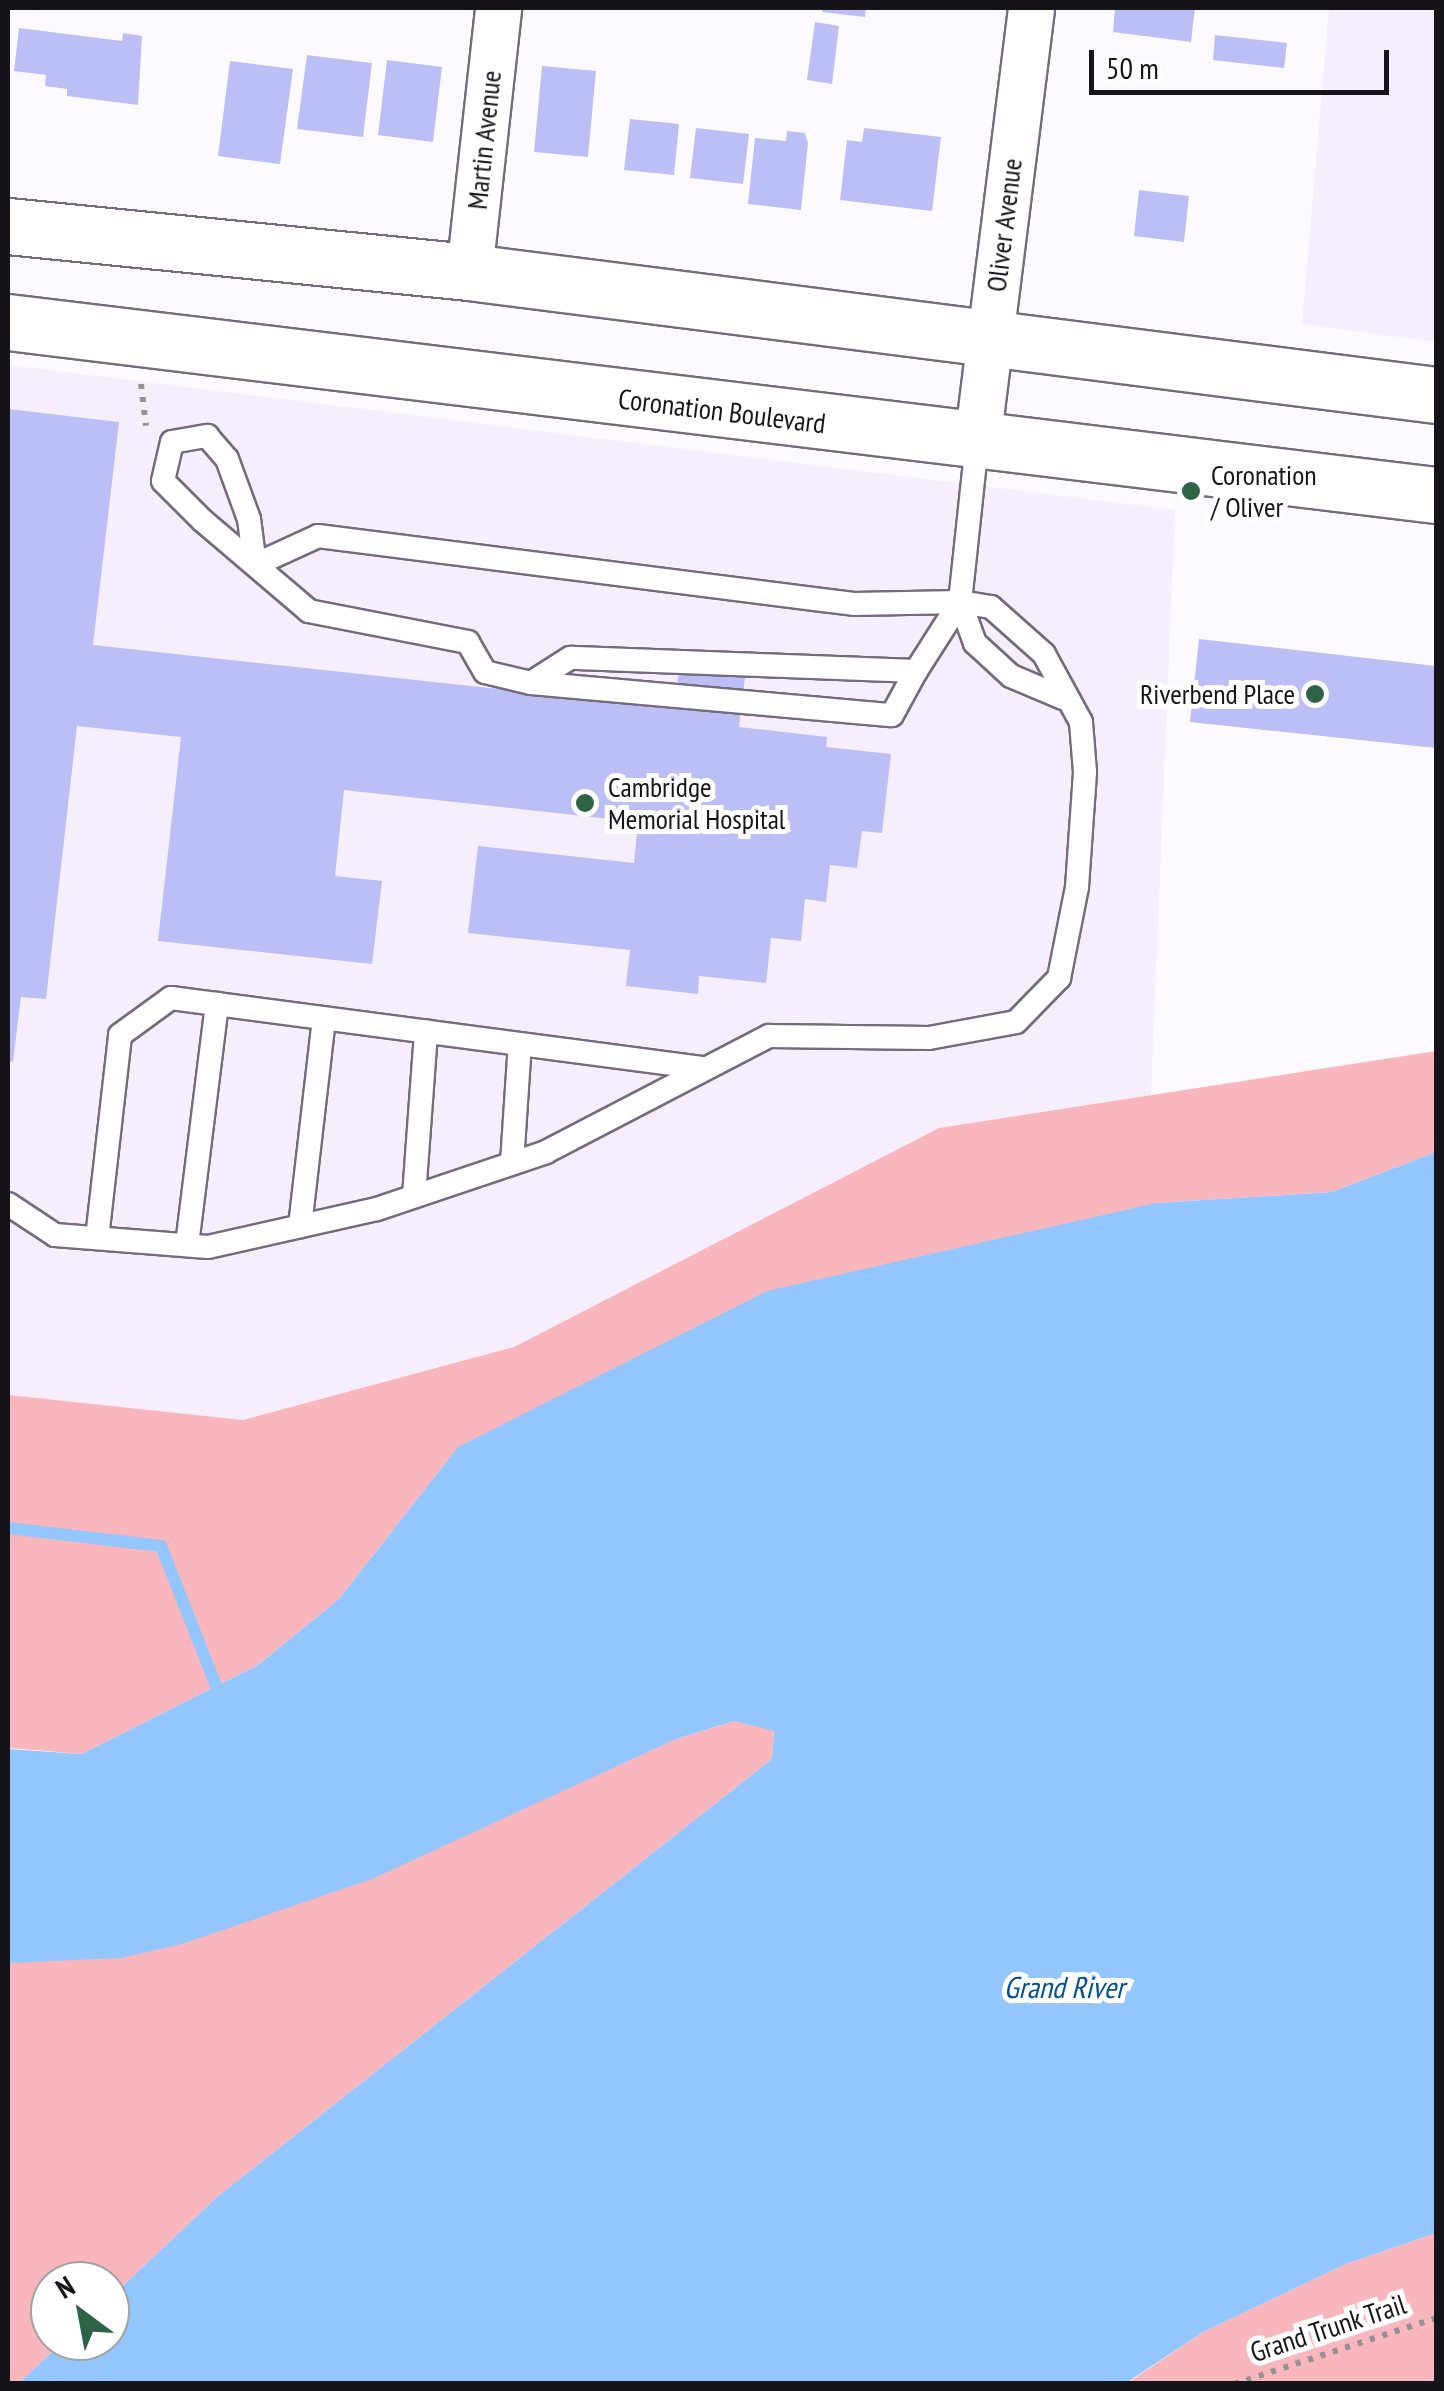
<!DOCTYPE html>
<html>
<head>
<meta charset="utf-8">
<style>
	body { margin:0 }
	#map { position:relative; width:1444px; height:2391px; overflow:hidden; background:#fcfafe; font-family:"PT Sans Narrow",sans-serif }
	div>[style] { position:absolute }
	.built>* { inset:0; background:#f6edfd }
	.forest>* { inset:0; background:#f9b7bd }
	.water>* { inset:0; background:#93c6fd }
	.stream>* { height:12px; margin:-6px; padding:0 6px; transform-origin:6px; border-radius:6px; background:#93c6fd }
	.building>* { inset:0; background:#bcbff5 }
	.path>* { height:6px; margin-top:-3px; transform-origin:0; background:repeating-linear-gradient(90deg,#959297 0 5px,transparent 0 13px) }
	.roads { filter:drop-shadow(2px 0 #766b7d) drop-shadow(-2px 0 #766b7d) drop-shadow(0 2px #766b7d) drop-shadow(0 -2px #766b7d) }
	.lane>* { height:22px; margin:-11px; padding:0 11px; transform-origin:11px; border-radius:11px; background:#fff }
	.street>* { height:45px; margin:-22.5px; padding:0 22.5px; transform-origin:22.5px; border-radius:22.5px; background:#fff }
	.secondary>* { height:55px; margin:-27.5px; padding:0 27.5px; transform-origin:27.5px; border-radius:27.5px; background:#fff }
	.dots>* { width:28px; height:28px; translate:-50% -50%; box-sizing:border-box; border:5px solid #fff; border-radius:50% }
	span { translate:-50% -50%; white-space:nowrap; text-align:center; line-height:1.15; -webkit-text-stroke:10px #fff; paint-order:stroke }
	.street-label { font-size:28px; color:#17131a }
	.poi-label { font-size:28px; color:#17131a }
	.left { translate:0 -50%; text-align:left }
	.right { translate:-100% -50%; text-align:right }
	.water-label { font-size:30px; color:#005292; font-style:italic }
	.frame { position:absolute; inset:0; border:10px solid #17131a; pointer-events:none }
	.north { position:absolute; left:30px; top:2261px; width:100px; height:100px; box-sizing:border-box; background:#fff; border:2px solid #a2a1a3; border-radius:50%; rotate:328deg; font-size:28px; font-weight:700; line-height:40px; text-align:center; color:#17131a }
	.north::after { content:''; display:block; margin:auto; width:35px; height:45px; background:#2f6348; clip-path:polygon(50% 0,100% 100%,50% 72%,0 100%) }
	.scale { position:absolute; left:1089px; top:50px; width:300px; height:45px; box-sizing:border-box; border:5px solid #17131a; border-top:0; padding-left:12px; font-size:30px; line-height:35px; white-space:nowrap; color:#17131a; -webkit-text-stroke:8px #fff; paint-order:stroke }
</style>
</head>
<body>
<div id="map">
	<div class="built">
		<i style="clip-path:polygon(1329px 8px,1436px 8px,1436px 342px,1302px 324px)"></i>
		<i style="clip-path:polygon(8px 365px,1175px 510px,1151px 1095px,939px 1128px,514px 1347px,243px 1420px,8px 1395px)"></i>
	</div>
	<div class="forest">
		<i style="clip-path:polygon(1436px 1051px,1436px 1152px,1332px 1192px,1156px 1203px,458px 1447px,339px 1599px,258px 1665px,82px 1754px,8px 1748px,8px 1395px,243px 1420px,514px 1347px,939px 1128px)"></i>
		<i style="clip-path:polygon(734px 1721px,774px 1730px,772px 1759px,217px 2197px,110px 2298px,110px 2281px,50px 2281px,50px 2341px,64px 2341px,19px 2383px,8px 2384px,8px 1963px,54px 1958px,477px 1829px,676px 1739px)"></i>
		<i style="clip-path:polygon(1436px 2233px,1436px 2383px,1126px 2384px,1203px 2332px,1346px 2264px)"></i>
	</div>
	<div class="water">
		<i style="clip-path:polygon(1436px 1152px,1436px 2233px,1346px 2264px,1203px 2332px,1126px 2383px,19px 2383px,64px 2341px,110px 2341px,110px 2298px,217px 2197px,772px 1759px,774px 1731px,734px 1721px,676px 1739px,372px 1879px,182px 1944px,121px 1958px,8px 1963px,8px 1749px,82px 1754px,258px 1665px,339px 1599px,458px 1447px,767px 1291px,1156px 1203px,1332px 1192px)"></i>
	</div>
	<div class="stream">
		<i style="left:8px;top:1528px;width:154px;rotate:6.7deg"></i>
		<i style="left:161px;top:1546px;width:163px;rotate:68.5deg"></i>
	</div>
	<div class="building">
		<i style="clip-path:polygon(823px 8px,866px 8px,865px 17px,822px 12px)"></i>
		<i style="clip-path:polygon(1115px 8px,1195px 8px,1191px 42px,1113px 32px)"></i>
		<i style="clip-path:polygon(815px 22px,839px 26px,832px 84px,807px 80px)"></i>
		<i style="clip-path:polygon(19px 28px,122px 41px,123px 33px,142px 36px,138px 105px,67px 96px,67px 89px,45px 86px,46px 75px,14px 71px)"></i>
		<i style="clip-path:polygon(1215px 35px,1287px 43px,1284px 68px,1213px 60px)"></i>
		<i style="clip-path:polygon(307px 55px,372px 63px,363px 137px,297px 129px)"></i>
		<i style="clip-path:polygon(387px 60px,442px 67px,433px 142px,378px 135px)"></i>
		<i style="clip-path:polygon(230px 61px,293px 69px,280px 164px,218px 156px)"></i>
		<i style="clip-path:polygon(542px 66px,596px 71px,588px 157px,534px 152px)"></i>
		<i style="clip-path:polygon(630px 119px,679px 124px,674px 175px,624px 170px)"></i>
		<i style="clip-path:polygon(696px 128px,749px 134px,743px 184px,690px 178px)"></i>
		<i style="clip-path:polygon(864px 128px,941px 137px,932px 211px,840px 200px,847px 140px,862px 142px)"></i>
		<i style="clip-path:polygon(787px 131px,805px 133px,808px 143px,801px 210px,748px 204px,755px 138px,786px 141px)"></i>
		<i style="clip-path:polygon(1139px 190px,1189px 196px,1184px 242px,1134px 236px)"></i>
		<i style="clip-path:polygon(8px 409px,119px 422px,93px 645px,675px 708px,679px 669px,745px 677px,739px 727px,827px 737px,826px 747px,891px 754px,882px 833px,862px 831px,857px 868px,830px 865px,826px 902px,805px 899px,801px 941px,771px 938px,766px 983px,699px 976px,698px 994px,626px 986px,630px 950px,468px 933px,478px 846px,634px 863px,638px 822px,344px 790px,335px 876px,382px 881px,372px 964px,158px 941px,181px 737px,77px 726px,46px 999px,21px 997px,13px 1062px,8px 1061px)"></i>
		<i style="clip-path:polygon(1199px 639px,1436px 666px,1436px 748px,1190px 722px)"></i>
	</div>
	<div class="path">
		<i style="left:141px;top:384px;width:42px;rotate:83.2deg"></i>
		<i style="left:1234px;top:2384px;width:213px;rotate:-18.1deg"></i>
	</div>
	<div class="roads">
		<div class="lane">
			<i style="left:960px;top:602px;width:82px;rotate:122.5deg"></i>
			<i style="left:916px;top:671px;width:346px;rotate:-177.8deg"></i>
			<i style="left:570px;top:658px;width:46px;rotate:147.3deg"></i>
			<i style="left:531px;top:683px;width:47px;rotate:-166.6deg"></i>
			<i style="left:485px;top:672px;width:34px;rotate:-120deg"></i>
			<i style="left:468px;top:642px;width:162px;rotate:-169deg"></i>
			<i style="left:309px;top:611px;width:140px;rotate:-139.6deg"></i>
			<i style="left:202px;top:520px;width:55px;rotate:-135deg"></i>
			<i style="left:163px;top:481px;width:40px;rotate:-77deg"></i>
			<i style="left:172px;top:442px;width:36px;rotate:-10deg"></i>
			<i style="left:207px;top:436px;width:30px;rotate:49deg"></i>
			<i style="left:227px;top:459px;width:64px;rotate:69.9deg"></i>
			<i style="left:249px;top:519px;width:46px;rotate:82.6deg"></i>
			<i style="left:255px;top:565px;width:69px;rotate:-24.7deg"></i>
			<i style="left:318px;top:536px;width:540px;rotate:7.23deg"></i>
			<i style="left:854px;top:604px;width:106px;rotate:-1.1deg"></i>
			<i style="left:960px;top:602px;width:44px;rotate:69.9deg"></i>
			<i style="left:975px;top:643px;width:49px;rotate:42.5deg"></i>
			<i style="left:1011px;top:676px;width:56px;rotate:22.9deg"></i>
			<i style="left:531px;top:683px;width:362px;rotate:5.1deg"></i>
			<i style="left:892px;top:715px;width:50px;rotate:-61.4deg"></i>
			<i style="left:512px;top:1163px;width:119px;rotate:-86.2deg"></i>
			<i style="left:414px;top:1196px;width:165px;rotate:-85.8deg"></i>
			<i style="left:8px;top:1204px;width:56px;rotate:33.4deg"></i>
			<i style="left:55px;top:1235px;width:153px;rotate:4.5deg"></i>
			<i style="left:208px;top:1247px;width:173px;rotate:-12.7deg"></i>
			<i style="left:377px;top:1209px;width:178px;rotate:-18.6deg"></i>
			<i style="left:546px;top:1152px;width:251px;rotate:-27.5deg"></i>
			<i style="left:769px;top:1036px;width:160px;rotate:0.7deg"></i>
			<i style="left:929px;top:1038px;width:88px;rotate:-10.4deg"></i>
			<i style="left:1016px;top:1022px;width:62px;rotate:-45.7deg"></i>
			<i style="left:1059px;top:978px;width:93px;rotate:-78.8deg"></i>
			<i style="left:1077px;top:887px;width:115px;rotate:-86deg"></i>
			<i style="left:1085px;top:772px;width:50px;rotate:-94.6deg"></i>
			<i style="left:1081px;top:722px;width:77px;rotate:-118.6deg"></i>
			<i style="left:1044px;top:654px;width:71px;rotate:-138.4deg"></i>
			<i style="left:991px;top:607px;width:31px;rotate:-171deg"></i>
			<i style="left:960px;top:602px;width:161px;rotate:-83.9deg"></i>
			<i style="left:300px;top:1226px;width:209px;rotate:-83.4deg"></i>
			<i style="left:97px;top:1238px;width:204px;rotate:-83.5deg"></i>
			<i style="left:120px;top:1035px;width:63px;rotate:-36deg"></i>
			<i style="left:171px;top:998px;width:537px;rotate:7.5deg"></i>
			<i style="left:187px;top:1245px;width:243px;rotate:-82.9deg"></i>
		</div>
		<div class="street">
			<i style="left:469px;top:272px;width:266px;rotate:-83.7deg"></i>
			<i style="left:977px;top:442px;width:437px;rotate:-82.9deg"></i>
		</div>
		<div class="secondary">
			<i style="left:8px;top:226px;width:463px;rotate:5.7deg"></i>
			<i style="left:469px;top:272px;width:975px;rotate:7.25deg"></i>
			<i style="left:8px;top:322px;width:1438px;rotate:6.91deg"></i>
		</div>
	</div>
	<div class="dots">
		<i style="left:1191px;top:491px;background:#2f6348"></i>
		<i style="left:1315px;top:694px;background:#2f6348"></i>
		<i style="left:585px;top:803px;background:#2f6348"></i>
	</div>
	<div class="street-label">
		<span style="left:484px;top:140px;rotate:-84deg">Martin Avenue</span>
		<span style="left:1004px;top:225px;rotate:-83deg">Oliver Avenue</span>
		<span style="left:722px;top:411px;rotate:7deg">Coronation Boulevard</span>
		<span style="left:1328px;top:2328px;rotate:-18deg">Grand Trunk Trail</span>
	</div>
	<div class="poi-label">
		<span class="left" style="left:1211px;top:491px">Coronation<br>/ Oliver</span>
		<span class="right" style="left:1295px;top:694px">Riverbend Place</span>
		<span class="left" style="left:608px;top:803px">Cambridge<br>Memorial Hospital</span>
	</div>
	<div class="water-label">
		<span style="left:1064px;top:1987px">Grand River</span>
	</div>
	<div class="frame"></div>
	<div class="north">N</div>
	<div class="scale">50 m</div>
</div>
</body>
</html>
